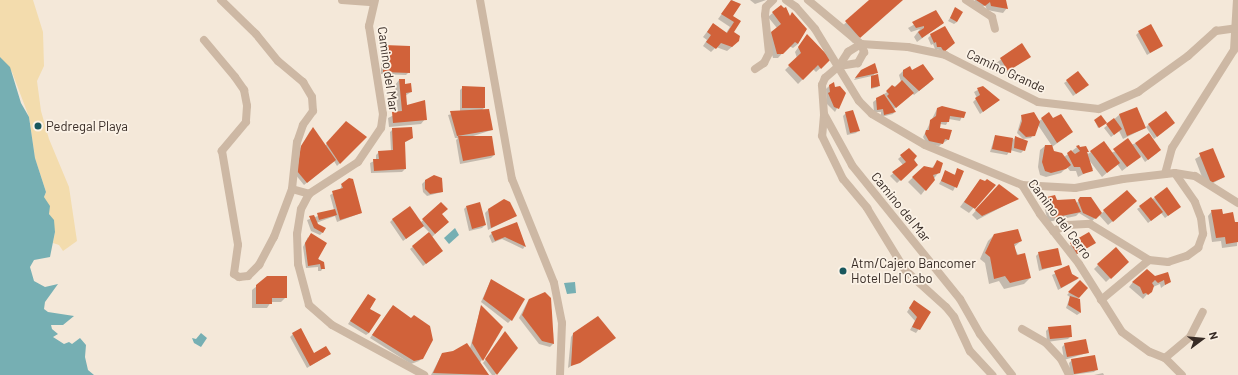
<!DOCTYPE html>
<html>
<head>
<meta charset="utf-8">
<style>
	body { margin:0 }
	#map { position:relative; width:1238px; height:375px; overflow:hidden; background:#f4e8d9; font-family:Barlow,sans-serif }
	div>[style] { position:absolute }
	.sand>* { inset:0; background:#f3dcad }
	.water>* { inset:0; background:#76afb3 }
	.shadow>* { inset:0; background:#0003 }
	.building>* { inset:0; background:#d1623a }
	.street>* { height:8px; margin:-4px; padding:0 4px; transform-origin:4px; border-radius:4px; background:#cdb8a4 }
	.dots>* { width:11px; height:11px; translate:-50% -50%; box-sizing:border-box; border:2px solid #fbf2e6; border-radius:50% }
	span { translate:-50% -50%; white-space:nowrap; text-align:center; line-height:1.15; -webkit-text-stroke:3.5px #fbf2e6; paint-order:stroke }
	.street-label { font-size:13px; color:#382c26 }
	.poi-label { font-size:13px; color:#382c26 }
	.left { translate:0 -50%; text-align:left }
	.north { position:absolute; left:1182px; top:319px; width:40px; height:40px; -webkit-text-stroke:3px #fbf2e6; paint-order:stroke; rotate:74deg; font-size:11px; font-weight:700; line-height:16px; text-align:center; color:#382c26 }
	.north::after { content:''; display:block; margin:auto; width:14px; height:18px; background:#382c26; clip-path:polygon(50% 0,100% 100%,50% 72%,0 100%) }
</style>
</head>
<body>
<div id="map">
	<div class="sand">
		<i style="clip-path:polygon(0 0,33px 0,43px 32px,44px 66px,37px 81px,41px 111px,49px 139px,69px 187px,77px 241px,63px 251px,59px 245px,53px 243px,55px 232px,44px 197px,46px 192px,35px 158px,29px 117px,12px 72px,0 57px)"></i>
	</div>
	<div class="water">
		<i style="clip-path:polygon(0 57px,10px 67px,21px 103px,29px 117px,35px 158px,46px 192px,44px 197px,50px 206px,49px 214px,54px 220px,55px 232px,50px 257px,34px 260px,30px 267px,34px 281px,45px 287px,58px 284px,45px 302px,44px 309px,48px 312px,74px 316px,63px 325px,51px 325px,52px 329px,58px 334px,53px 337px,64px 344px,69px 342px,72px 344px,80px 338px,86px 345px,85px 357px,88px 370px,94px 375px,0 375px)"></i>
		<i style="clip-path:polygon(455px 228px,459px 235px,449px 244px,444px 238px)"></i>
		<i style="clip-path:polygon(575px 282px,576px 293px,567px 294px,564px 283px)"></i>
		<i style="clip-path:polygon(201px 333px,207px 338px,201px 347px,194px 343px,192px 338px,196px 339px)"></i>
	</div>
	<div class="shadow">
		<i style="clip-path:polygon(732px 0,740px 5px,732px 17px,739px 22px,732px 32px,733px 46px,727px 51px,716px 47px,711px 52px,703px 46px,707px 40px,703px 37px,713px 24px,726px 33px,730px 27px,718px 19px)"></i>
		<i style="clip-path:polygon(750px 0,766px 0,755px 4px)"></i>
		<i style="clip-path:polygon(871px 0,901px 0,853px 43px,840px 28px)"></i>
		<i style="clip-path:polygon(975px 0,999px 0,1007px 8px,1003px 13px,987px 10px,985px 5px,980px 10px,972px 5px)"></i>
		<i style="clip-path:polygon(781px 6px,787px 10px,789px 17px,792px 14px,798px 44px,793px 48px,789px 46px,778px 58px,773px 58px,767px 37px,777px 28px,768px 17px)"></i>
		<i style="clip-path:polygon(956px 9px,957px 22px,954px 24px,948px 21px)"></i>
		<i style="clip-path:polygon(936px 12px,943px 23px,917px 42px,914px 37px,920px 29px,911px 32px,908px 28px)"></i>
		<i style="clip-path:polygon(1139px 32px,1162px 46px,1147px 55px,1136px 35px)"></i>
		<i style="clip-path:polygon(807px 35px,830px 59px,816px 72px,813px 69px,798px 84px,785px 70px,797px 58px,795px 52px)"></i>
		<i style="clip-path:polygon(931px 35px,954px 43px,941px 54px,938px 49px,935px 49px,933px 44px,931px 45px,928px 38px)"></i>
		<i style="clip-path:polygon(1022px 45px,1029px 57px,1003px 75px,996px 63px)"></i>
		<i style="clip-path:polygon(384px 46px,409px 72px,406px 75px,381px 74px,381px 49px)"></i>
		<i style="clip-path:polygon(903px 71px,929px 83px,914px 95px,912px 93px,894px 109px,895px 111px,893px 114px,881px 117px,881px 112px,874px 112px,873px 102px,901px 82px,899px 75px)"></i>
		<i style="clip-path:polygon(876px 72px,873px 76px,878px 87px,871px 89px,872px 76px,854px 80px,858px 74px)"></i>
		<i style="clip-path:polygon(399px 80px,411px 92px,405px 96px,407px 107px,425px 119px,421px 124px,389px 127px,388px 118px,398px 113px,395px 85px)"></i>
		<i style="clip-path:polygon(1067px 81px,1085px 88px,1073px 96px,1064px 83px)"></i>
		<i style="clip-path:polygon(829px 86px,845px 93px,835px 112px,827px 104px,826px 89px)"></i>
		<i style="clip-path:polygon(463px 87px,484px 108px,481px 111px,492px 130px,470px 137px,494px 155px,491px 158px,460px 164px,456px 140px,458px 138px,455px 138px,448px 115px,460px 112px,460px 90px)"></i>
		<i style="clip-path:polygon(983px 87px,998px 101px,980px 114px,973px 102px,977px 98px,974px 92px)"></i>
		<i style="clip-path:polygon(1137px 108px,1145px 128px,1123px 139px,1119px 131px,1111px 137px,1104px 128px,1119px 115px)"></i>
		<i style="clip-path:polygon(937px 109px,964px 112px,960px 121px,949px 119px,946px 125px,940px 124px,939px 129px,949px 139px,939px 146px,927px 144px,923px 137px)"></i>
		<i style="clip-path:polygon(846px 113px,859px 130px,856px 133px,847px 135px,843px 116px)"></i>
		<i style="clip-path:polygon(1049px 114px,1067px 136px,1052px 147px,1053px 151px,1064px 157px,1071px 152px,1075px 154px,1072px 151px,1077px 147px,1085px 147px,1088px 154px,1091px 152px,1111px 153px,1136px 143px,1157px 153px,1145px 162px,1141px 156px,1122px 171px,1117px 164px,1102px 177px,1089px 160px,1093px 169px,1078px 177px,1076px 171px,1070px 171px,1067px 167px,1061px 173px,1046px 177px,1040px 175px,1038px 167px,1040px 150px,1045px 146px,1052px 146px,1038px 125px,1031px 138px,1023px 139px,1017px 133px,1022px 116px,1039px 121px)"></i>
		<i style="clip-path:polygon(1095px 121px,1104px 124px,1098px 128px)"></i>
		<i style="clip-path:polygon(1174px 123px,1154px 139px,1146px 127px,1149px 124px)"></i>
		<i style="clip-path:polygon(343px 125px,366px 137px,337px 166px,334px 161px,304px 185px,295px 174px,299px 150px,310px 131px,313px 129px,325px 146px)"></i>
		<i style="clip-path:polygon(393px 129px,412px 138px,404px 143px,405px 169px,402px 172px,371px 173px,370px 163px,376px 160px,376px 155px,379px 152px,391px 151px,390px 132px)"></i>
		<i style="clip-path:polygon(995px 136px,1011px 141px,1015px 138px,1024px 150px,1021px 153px,1010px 150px,1007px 155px,990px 152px)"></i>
		<i style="clip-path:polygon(909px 149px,917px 165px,897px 183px,890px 176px,903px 165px,898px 159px)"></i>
		<i style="clip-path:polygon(1212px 149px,1224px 177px,1206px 187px,1195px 159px)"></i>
		<i style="clip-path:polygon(937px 162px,939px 172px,921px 195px,908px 182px,924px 167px,931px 169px)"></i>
		<i style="clip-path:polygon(958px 170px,963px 172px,953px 191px,939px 184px,946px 172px,954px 175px)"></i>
		<i style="clip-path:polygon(980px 180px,994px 185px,969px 213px,960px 207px)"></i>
		<i style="clip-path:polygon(425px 181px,442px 192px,427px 196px,423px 192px,422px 184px)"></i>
		<i style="clip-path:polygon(342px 184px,361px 213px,337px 222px,335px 216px,316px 223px,323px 232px,320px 235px,311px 231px,307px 220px,334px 210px,330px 195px,340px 190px)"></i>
		<i style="clip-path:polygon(995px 189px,1017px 199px,977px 220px,972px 215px)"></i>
		<i style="clip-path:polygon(1048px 198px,1076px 203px,1079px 201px,1101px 214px,1104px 211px,1131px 206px,1108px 225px,1099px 215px,1092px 221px,1079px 213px,1076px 216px,1048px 222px,1043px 202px)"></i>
		<i style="clip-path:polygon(1154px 198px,1177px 209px,1165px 218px,1161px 213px,1148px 223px,1137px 209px)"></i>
		<i style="clip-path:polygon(441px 203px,441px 214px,448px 222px,432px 237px,439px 254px,423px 266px,410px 249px,430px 233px,423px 226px,403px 241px,390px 222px,393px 219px,420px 223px)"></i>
		<i style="clip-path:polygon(466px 207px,485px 225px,482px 228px,469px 231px,464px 209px)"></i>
		<i style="clip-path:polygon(488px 210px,516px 216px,488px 230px,485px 213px)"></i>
		<i style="clip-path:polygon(1212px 211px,1234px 223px,1238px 223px,1237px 246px,1222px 248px,1221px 241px,1212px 242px,1208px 216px)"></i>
		<i style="clip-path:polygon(517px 223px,525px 246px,523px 249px,502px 239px,492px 243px,489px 236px,492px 233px)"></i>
		<i style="clip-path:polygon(1089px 233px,1095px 243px,1074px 256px,1068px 247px)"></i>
		<i style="clip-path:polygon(994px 235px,1021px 241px,1014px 247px,1030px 278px,1024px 284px,1004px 289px,999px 281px,989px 284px,985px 263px,980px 259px,988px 241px)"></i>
		<i style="clip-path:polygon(308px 237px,323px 268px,321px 271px,318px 271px,318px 267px,306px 268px,303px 247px)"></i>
		<i style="clip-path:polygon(1039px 253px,1061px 264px,1039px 271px,1036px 256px)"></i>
		<i style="clip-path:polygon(1098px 265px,1123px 266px,1106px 282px,1094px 269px)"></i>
		<i style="clip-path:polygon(1068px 267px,1072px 274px,1078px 279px,1058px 290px,1052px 275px)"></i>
		<i style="clip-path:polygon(1155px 277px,1169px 282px,1161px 288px,1160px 284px,1153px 287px,1143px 299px,1129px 287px,1133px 282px)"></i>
		<i style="clip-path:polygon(491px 280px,511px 320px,508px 323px,481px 302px)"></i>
		<i style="clip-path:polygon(1080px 281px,1087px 288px,1077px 299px,1079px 300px,1080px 313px,1077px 315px,1066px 308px,1070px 297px,1067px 295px)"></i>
		<i style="clip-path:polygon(257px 286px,286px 297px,281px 302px,271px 302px,267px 308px,252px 308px,252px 290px)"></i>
		<i style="clip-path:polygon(368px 295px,369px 333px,366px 335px,348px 324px)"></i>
		<i style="clip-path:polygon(550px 298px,553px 344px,550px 347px,539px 344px,519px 318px,529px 299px)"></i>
		<i style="clip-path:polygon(914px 301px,930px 313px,916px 333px,910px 330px,915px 321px,907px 312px)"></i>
		<i style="clip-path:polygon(481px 307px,501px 327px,480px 363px,489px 375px,431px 375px,442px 354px,470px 348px)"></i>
		<i style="clip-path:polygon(390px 309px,422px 358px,419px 361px,411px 364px,370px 338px)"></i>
		<i style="clip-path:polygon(1049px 328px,1071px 336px,1068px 339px,1047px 342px,1046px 331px)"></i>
		<i style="clip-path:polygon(574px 333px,615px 338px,568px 368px,571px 337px)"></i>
		<i style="clip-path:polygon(293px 334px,314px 354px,330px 354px,307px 368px,290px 337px)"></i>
		<i style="clip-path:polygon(503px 335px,517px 348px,495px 375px,492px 375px,483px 363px)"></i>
		<i style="clip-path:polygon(1065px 344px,1087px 353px,1064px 360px,1062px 347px)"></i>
		<i style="clip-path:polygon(1072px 360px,1097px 369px,1094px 372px,1071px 375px,1069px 363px)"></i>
		<i style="clip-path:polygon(1103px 373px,1104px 375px,1094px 375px)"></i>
	</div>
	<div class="building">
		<i style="clip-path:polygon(731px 0,741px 4px,733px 16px,741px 21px,734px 32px,740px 36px,739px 41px,732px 47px,721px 43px,716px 49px,706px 42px,711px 35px,707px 32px,713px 23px,727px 33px,734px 22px,721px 14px)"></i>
		<i style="clip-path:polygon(869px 0,903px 0,860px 38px,845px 21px)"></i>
		<i style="clip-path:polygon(976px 0,1006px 0,1008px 9px,991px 6px,990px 2px,985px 6px)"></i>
		<i style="clip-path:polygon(781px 5px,784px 8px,786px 7px,790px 16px,792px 12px,807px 29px,798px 44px,795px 42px,783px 54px,777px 54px,771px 32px,781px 24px,772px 12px)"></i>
		<i style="clip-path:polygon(955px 7px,963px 12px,957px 22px,950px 18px)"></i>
		<i style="clip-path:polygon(936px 10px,944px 23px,922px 38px,918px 32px,924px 28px,924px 26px,916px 28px,912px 22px)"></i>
		<i style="clip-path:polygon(1151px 24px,1163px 46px,1150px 53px,1138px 31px)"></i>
		<i style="clip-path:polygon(945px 26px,955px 43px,944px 52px,941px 47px,937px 47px,936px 42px,934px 43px,930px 34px)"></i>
		<i style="clip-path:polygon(807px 34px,831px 59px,821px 69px,818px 65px,803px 80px,788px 65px,801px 53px,798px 47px)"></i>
		<i style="clip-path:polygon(1022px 43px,1031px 57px,1008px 71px,1000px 58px)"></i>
		<i style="clip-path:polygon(384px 45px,410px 46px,410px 73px,383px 72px)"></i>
		<i style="clip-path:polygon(875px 63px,878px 73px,855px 78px,861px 70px)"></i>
		<i style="clip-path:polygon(923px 64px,934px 79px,919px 91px,903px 76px,903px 70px,910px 66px,912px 70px)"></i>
		<i style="clip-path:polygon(1078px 71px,1089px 85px,1076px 94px,1066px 80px)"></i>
		<i style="clip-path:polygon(878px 74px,880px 86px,871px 88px,871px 76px)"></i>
		<i style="clip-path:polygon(399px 79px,405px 79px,405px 84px,411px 83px,412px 92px,406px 93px,407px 105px,425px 100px,427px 120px,393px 123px,392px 112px,402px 111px)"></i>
		<i style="clip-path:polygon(902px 80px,914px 93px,896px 108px,887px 96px,889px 94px,886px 91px,892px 85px,895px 87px)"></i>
		<i style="clip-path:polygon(834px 82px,835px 87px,840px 86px,846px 93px,839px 109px,834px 107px,828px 93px,830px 92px,829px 85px)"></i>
		<i style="clip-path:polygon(462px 86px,485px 87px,485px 108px,462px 108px)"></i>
		<i style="clip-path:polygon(983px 86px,1000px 100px,983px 112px,975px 98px,980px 95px,977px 88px)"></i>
		<i style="clip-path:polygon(884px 94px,896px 112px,884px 115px,883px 109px,877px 110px,876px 98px)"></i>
		<i style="clip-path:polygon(942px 106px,966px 112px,964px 118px,950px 116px,949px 122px,941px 122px,940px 128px,952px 130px,949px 140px,945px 139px,943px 144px,929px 141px,925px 134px,926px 130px,929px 130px,930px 120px,936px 116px,937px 108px)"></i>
		<i style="clip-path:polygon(1137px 107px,1146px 128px,1127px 136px,1119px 114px)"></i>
		<i style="clip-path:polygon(489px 109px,493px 130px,457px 136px,450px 111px)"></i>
		<i style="clip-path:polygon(853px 110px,860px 131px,850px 133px,845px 112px)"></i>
		<i style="clip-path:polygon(1166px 111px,1175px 123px,1157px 137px,1148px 124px)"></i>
		<i style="clip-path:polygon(1034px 112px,1040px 122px,1035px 136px,1026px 137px,1019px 130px,1022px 121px,1021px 115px)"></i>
		<i style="clip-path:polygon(1049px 112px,1053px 118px,1061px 114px,1073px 132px,1057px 143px,1041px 118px)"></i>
		<i style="clip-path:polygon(1101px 115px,1107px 123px,1099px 128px,1094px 120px)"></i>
		<i style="clip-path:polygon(1114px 118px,1122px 129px,1114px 135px,1106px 124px)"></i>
		<i style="clip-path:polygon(346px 121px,367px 137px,340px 164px,326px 143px)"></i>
		<i style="clip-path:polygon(313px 127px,336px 160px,307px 183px,297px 171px,301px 146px)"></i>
		<i style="clip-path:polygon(412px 127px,413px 138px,405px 142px,406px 169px,374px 171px,373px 159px,379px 159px,378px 151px,393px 150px,392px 128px)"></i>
		<i style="clip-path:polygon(1149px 133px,1161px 150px,1148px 160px,1135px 143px)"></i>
		<i style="clip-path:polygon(995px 135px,1013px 138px,1011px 153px,992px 149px)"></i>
		<i style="clip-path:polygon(458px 136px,492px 136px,495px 155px,463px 161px)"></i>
		<i style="clip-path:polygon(1015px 136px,1028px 141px,1025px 151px,1014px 148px)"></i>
		<i style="clip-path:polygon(1128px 138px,1141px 157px,1127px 167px,1113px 149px)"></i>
		<i style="clip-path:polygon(1104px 141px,1120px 163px,1107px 173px,1090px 151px)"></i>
		<i style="clip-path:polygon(1045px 145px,1052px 145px,1054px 151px,1062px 153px,1071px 165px,1066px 169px,1051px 173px,1045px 171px,1042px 162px)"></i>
		<i style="clip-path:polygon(1079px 145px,1080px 147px,1086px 146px,1089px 152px,1087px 152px,1093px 171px,1083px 174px,1080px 167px,1074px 167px,1067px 153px,1071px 150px,1075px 154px,1080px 151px,1076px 146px)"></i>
		<i style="clip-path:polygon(909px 148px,917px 156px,914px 160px,918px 165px,901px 181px,892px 172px,906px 162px,900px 155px)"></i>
		<i style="clip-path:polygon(1213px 148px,1225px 177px,1211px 183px,1199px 153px)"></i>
		<i style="clip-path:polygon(937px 160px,943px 163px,940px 173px,933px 175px,935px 180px,926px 191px,912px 177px,924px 166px,933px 168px)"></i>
		<i style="clip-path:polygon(957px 168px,964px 171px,957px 188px,941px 181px,945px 170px,955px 175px)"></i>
		<i style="clip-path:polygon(434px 175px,442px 178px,443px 192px,430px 194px,425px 189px,425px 180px)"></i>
		<i style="clip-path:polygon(349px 178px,353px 179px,362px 213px,340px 220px,332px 191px,343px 188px,341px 184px)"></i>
		<i style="clip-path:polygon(980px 179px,985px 181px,987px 179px,996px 185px,975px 209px,964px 202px)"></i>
		<i style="clip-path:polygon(999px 184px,1019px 199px,982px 216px,975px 210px)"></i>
		<i style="clip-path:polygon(1167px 187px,1181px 207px,1168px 216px,1154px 197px)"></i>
		<i style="clip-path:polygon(1127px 190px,1137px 201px,1113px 222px,1103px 210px)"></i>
		<i style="clip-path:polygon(1055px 195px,1057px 200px,1075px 199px,1081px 212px,1052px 218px,1047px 197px)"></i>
		<i style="clip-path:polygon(1080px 197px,1091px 197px,1102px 213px,1096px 219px,1083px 213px,1078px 200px)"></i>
		<i style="clip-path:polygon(1151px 197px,1163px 212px,1151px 221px,1139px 206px)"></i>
		<i style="clip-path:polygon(504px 199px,510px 202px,517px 216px,491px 228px,488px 209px)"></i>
		<i style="clip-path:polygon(441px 202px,448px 209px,442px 214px,449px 222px,435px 234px,422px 219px)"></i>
		<i style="clip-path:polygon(480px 202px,486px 225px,472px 229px,466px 206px)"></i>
		<i style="clip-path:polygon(410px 206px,424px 226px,406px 239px,392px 219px)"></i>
		<i style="clip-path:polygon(335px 209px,337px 215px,319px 220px,317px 213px)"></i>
		<i style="clip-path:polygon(1222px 209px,1223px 214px,1233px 212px,1235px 222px,1238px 222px,1238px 242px,1226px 244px,1225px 237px,1216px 238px,1211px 210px)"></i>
		<i style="clip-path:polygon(314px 215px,318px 224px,326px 228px,323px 233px,314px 228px,309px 216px)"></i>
		<i style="clip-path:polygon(517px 222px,526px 247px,505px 237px,495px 241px,491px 232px)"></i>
		<i style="clip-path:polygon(1018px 229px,1022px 241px,1014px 244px,1017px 255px,1025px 253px,1031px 278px,1010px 283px,1005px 276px,994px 279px,990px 257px,985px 253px,994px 234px)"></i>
		<i style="clip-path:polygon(429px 232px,443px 251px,426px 264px,412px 246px)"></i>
		<i style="clip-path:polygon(1089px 232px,1096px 243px,1077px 254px,1070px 243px)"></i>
		<i style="clip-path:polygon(311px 233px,327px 243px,318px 259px,324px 262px,325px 269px,321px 269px,320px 264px,308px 266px,305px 243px)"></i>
		<i style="clip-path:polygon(1116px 247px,1129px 262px,1111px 279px,1097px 264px)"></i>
		<i style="clip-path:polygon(1058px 248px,1062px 265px,1042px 269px,1038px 252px)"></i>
		<i style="clip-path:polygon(1069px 265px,1072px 274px,1079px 278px,1061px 288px,1054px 271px)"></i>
		<i style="clip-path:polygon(1147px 269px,1155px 276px,1168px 272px,1171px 282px,1165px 285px,1164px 280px,1158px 283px,1155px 280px,1152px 283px,1154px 286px,1152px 292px,1148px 295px,1146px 293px,1143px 294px,1140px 287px,1132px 282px)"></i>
		<i style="clip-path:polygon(267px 276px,287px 276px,287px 298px,272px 298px,272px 304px,256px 304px,256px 285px)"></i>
		<i style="clip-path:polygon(491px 279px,525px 299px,512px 321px,483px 299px)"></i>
		<i style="clip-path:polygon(1080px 280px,1088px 288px,1079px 298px,1068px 292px)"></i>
		<i style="clip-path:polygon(545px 292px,551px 298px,554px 344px,542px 341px,522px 315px,529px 299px)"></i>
		<i style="clip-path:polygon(368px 294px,376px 299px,370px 309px,381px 315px,369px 333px,350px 321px)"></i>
		<i style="clip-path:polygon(1070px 296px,1080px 299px,1081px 313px,1068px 305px)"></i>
		<i style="clip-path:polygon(914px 300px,931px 312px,920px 330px,912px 327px,917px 317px,909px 308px)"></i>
		<i style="clip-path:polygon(393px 305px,411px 318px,414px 315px,430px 326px,433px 340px,423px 359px,414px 361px,372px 335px)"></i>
		<i style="clip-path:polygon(481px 305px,503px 327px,483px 361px,472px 343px)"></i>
		<i style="clip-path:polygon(598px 316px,616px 338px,580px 363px,571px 366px,573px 333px)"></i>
		<i style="clip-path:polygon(1071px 325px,1072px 337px,1050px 339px,1048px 327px)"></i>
		<i style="clip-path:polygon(301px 328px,314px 353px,326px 346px,331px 354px,310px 366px,292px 333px)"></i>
		<i style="clip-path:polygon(505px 331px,518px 348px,497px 375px,485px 359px)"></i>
		<i style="clip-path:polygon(1086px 339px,1089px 353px,1067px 357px,1064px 343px)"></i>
		<i style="clip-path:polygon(467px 343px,489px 375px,433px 373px,442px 353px,453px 351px)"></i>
		<i style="clip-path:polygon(1095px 355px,1098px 370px,1074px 374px,1071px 359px)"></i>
	</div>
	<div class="street">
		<i style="left:221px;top:0;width:49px;rotate:44.2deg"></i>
		<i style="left:256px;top:34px;width:35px;rotate:51deg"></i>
		<i style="left:278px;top:61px;width:33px;rotate:40deg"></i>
		<i style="left:303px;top:82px;width:17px;rotate:59deg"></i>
		<i style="left:312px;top:97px;width:14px;rotate:86deg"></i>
		<i style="left:313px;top:111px;width:17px;rotate:126deg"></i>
		<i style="left:303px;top:125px;width:18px;rotate:109deg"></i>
		<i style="left:297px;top:142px;width:47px;rotate:96.1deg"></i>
		<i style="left:292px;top:189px;width:18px;rotate:16deg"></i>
		<i style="left:342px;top:0;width:31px;rotate:4deg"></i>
		<i style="left:375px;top:0;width:27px;rotate:103deg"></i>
		<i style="left:369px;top:26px;width:89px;rotate:81deg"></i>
		<i style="left:383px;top:114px;width:14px;rotate:98deg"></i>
		<i style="left:381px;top:128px;width:41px;rotate:124.1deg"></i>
		<i style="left:358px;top:162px;width:59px;rotate:146.9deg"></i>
		<i style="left:309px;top:194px;width:17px;rotate:118deg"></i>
		<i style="left:301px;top:209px;width:25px;rotate:99deg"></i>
		<i style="left:297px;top:234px;width:30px;rotate:88deg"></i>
		<i style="left:298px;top:264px;width:42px;rotate:75deg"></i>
		<i style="left:309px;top:305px;width:30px;rotate:41deg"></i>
		<i style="left:332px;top:325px;width:105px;rotate:28.5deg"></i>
		<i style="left:480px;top:0;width:182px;rotate:79.9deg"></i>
		<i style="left:512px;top:179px;width:112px;rotate:68deg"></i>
		<i style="left:554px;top:283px;width:41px;rotate:78.7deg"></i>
		<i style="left:562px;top:323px;width:52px;rotate:92.2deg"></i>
		<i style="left:786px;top:0;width:12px;rotate:35deg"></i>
		<i style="left:796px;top:7px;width:29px;rotate:49deg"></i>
		<i style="left:815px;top:29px;width:84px;rotate:58.6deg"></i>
		<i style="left:859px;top:101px;width:18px;rotate:45deg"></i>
		<i style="left:872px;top:114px;width:61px;rotate:30.3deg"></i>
		<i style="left:925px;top:145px;width:105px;rotate:22.4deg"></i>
		<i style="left:1022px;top:185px;width:34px;rotate:58deg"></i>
		<i style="left:1040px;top:214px;width:63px;rotate:52deg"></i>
		<i style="left:1079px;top:264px;width:80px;rotate:57.7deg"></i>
		<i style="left:1122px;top:332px;width:34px;rotate:36deg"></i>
		<i style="left:1150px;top:352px;width:16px;rotate:22deg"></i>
		<i style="left:1165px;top:358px;width:24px;rotate:45deg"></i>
		<i style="left:808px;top:0;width:69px;rotate:39.7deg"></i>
		<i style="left:861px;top:44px;width:9px;rotate:69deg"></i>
		<i style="left:864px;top:52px;width:13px;rotate:119deg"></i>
		<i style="left:858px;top:63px;width:19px;rotate:171deg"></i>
		<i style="left:966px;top:0;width:31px;rotate:33deg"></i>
		<i style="left:992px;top:17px;width:12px;rotate:76deg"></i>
		<i style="left:204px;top:40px;width:48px;rotate:50deg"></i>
		<i style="left:235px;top:77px;width:16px;rotate:55deg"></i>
		<i style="left:244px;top:90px;width:16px;rotate:79deg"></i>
		<i style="left:247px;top:106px;width:16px;rotate:94deg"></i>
		<i style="left:246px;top:122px;width:38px;rotate:130deg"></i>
		<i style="left:222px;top:151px;width:95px;rotate:80.3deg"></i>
		<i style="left:238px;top:245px;width:29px;rotate:98deg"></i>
		<i style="left:234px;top:274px;width:6px;rotate:31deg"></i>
		<i style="left:239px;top:277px;width:9px;rotate:-6deg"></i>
		<i style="left:248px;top:276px;width:16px;rotate:-45deg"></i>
		<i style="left:259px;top:265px;width:32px;rotate:-62deg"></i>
		<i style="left:274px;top:237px;width:51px;rotate:-69.4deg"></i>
		<i style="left:755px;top:69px;width:11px;rotate:-34deg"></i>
		<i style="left:764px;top:63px;width:11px;rotate:-63deg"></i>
		<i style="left:769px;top:53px;width:38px;rotate:-96deg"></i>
		<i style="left:765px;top:15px;width:8px;rotate:-83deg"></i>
		<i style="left:766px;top:7px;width:10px;rotate:-45deg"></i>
		<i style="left:824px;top:115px;width:21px;rotate:95deg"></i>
		<i style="left:822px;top:136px;width:48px;rotate:64deg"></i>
		<i style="left:843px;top:179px;width:38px;rotate:50deg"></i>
		<i style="left:867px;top:208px;width:73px;rotate:58.5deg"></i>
		<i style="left:905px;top:270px;width:55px;rotate:42.1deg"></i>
		<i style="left:946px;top:307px;width:13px;rotate:51deg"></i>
		<i style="left:954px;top:317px;width:38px;rotate:65deg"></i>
		<i style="left:970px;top:351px;width:33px;rotate:47deg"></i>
		<i style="left:1165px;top:174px;width:27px;rotate:-75deg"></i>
		<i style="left:1172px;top:148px;width:116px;rotate:-57.7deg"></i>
		<i style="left:1234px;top:50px;width:50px;rotate:-86.6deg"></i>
		<i style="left:1022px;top:185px;width:53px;rotate:3.2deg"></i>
		<i style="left:1075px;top:188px;width:49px;rotate:-10.6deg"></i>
		<i style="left:1123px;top:179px;width:52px;rotate:-6.6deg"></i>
		<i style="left:1175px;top:173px;width:20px;rotate:9deg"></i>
		<i style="left:1195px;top:176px;width:51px;rotate:32.1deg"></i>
		<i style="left:1053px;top:231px;width:16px;rotate:-22deg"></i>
		<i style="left:1068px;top:225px;width:22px;rotate:-3deg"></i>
		<i style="left:1090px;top:224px;width:69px;rotate:31.4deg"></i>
		<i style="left:1149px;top:260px;width:19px;rotate:6deg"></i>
		<i style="left:1168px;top:262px;width:20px;rotate:-18deg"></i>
		<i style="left:1187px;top:256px;width:14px;rotate:-36deg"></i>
		<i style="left:1198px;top:248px;width:15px;rotate:-70deg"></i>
		<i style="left:1203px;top:234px;width:16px;rotate:-97deg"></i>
		<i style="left:1201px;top:218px;width:17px;rotate:-111deg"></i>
		<i style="left:1195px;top:202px;width:35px;rotate:-125deg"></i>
		<i style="left:1101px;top:300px;width:62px;rotate:-39.8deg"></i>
		<i style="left:1022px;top:329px;width:28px;rotate:30deg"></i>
		<i style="left:1046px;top:343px;width:22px;rotate:47deg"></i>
		<i style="left:1061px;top:359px;width:18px;rotate:63deg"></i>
		<i style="left:1165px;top:358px;width:33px;rotate:-40deg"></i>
		<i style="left:1190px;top:337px;width:28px;rotate:-63deg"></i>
		<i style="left:1012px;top:375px;width:52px;rotate:-128deg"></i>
		<i style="left:980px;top:334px;width:40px;rotate:-119.7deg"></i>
		<i style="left:960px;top:299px;width:172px;rotate:-128.9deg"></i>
		<i style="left:852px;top:165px;width:58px;rotate:-118.8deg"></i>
		<i style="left:824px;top:114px;width:29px;rotate:-94deg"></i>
		<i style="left:822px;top:85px;width:8px;rotate:-67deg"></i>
		<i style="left:825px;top:78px;width:18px;rotate:-41deg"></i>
		<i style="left:839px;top:66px;width:17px;rotate:-57deg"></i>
		<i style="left:848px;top:52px;width:15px;rotate:-32deg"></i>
		<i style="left:861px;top:44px;width:47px;rotate:3.7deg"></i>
		<i style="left:908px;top:47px;width:38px;rotate:12deg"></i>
		<i style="left:945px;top:55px;width:104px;rotate:26.8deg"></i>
		<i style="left:1038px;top:102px;width:61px;rotate:6.5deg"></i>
		<i style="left:1099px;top:109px;width:43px;rotate:-23.6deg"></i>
		<i style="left:1138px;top:92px;width:62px;rotate:-35.8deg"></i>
		<i style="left:1188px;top:56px;width:38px;rotate:-42deg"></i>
		<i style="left:1216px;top:31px;width:22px;rotate:-8deg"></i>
	</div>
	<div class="dots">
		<i style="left:38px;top:126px;background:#18575d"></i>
		<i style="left:843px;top:271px;background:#18575d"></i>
	</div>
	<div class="street-label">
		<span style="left:388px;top:69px;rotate:82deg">Camino del Mar</span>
		<span style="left:1006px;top:71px;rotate:25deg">Camino Grande</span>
		<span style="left:901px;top:207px;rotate:51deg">Camino del Mar</span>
		<span style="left:1060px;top:219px;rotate:53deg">Camino del Cerro</span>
	</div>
	<div class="poi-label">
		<span class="left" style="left:46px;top:126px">Pedregal Playa</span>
		<span class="left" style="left:851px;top:271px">Atm/Cajero Bancomer<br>Hotel Del Cabo</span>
	</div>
	<div class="north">N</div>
</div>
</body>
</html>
